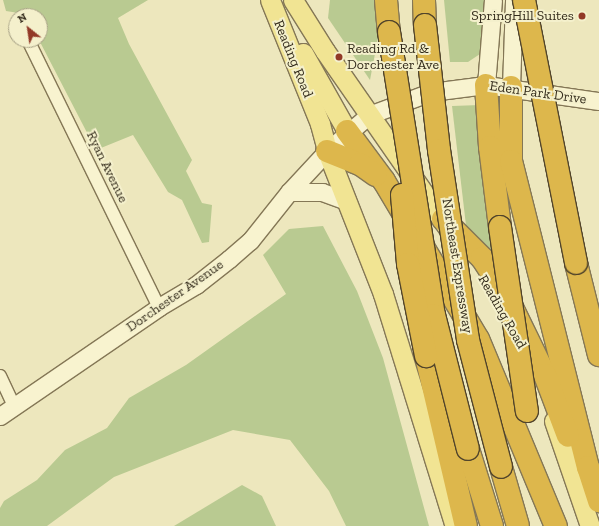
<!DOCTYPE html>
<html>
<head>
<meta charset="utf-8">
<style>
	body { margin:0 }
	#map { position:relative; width:599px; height:526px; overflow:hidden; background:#ede7bd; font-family:"Zilla Slab",serif }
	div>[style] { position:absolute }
	.green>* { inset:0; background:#b9ca91 }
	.roads { filter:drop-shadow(1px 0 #847756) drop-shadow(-1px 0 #847756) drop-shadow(0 1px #847756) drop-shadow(0 -1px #847756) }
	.street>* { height:12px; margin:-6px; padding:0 6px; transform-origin:6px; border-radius:6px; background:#f8f3cf }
	.secondary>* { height:17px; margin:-8.5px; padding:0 8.5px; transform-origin:8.5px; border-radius:8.5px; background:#f8f3cf }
	.primary>* { height:19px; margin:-9.5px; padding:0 9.5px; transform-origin:9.5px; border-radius:9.5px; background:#f1e493 }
	.highway>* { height:22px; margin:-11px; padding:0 11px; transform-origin:11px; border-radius:11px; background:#ddb74c }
	.bridges { filter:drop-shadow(1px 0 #51442b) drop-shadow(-1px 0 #51442b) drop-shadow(0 1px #51442b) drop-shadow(0 -1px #51442b) }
	.highway-bridge>* { height:22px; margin:-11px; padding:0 11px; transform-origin:11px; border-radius:11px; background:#ddb74c }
	.dots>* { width:11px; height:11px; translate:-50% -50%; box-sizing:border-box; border:2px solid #f4f0cc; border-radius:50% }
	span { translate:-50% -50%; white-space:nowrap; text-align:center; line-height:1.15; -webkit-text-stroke:4px #f4f0cc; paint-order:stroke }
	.poi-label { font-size:14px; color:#332b1b }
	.right { translate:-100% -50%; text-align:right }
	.left { translate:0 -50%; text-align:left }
	.street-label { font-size:14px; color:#332b1b }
	.north { position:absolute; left:8px; top:8px; width:40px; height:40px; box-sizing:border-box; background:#f4f0cc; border:1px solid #a7a185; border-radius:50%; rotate:330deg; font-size:11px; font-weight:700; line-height:16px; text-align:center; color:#332b1b }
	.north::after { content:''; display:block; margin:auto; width:14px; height:18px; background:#923927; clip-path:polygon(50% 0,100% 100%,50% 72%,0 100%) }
</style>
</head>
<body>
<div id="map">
	<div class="green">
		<i style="clip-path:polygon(3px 0,148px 0,118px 18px,129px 44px,192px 160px,186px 171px,202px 203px,212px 205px,209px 242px,202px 243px,182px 200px,168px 192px,133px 135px,96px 150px,39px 40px,40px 16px,26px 16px,25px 14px,6px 11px)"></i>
		<i style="clip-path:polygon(330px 0,379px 0,381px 22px,370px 80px,328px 18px)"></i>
		<i style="clip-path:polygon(444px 0,487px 0,480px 54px,468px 62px,450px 62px)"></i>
		<i style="clip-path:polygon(480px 105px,498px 274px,467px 234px,452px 106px)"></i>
		<i style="clip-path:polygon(323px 226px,357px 291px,383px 358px,429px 526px,346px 526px,329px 491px,290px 440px,233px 430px,114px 477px,47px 526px,0 526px,0 508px,4px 501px,37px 480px,65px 450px,107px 428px,129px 398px,186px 365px,286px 294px,263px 255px,289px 229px)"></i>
		<i style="clip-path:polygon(242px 485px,262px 496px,276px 526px,174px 526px)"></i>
	</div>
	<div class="roads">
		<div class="street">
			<i style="left:28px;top:40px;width:297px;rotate:63.9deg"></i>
			<i style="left:0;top:376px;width:33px;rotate:65deg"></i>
		</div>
		<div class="secondary">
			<i style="left:486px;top:85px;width:85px;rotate:-85.3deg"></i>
			<i style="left:511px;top:87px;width:87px;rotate:-88deg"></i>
			<i style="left:289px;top:192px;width:33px"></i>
			<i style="left:322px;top:192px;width:27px;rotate:20deg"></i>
			<i style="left:0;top:416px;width:193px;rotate:-34.4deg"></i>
			<i style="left:159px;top:307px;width:43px;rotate:-30.7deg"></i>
			<i style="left:196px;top:285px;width:42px;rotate:-38.2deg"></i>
			<i style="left:229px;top:259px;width:28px;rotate:-41deg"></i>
			<i style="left:250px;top:241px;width:63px;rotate:-51.5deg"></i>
			<i style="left:289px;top:192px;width:56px;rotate:-47.2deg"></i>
			<i style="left:327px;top:151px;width:55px;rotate:-40.6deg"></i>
			<i style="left:369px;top:115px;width:66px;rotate:-20.4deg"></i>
			<i style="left:431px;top:92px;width:55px;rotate:-7.3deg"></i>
			<i style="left:486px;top:85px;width:114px;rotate:8.1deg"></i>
		</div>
		<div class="primary">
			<i style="left:270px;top:0;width:134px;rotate:68deg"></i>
			<i style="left:320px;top:124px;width:28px;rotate:75deg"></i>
			<i style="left:327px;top:151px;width:154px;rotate:68.6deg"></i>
			<i style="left:383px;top:294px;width:243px;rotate:72.8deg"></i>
			<i style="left:293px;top:0;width:60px;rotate:57.9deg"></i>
			<i style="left:325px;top:51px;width:221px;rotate:55.2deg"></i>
			<i style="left:303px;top:53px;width:90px;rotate:60.6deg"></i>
			<i style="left:554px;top:421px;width:111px;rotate:71.1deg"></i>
		</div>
		<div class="highway">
			<i style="left:386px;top:0;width:32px;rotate:85deg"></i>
			<i style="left:424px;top:0;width:25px;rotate:88deg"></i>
			<i style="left:486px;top:85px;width:62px;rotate:86.3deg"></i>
			<i style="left:490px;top:147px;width:81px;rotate:82.9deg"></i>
			<i style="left:511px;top:87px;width:74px;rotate:90deg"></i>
			<i style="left:511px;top:161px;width:316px;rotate:75.9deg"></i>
			<i style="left:588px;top:467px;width:36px;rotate:72deg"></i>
			<i style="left:347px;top:131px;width:62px;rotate:53.5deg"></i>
			<i style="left:384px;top:181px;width:184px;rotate:59.3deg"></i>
			<i style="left:478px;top:339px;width:203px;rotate:67.4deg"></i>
			<i style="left:327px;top:151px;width:35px;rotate:22deg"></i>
			<i style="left:360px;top:164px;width:19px;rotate:35deg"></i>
			<i style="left:443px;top:219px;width:55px;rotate:45deg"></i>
			<i style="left:482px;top:258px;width:42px;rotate:56.7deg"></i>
			<i style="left:505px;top:293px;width:91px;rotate:64deg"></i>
			<i style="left:545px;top:375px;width:65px;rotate:69.3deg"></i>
			<i style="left:576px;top:263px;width:95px;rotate:76deg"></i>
			<i style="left:426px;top:356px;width:175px;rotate:76.8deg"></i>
			<i style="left:468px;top:449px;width:81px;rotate:72.7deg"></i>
			<i style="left:501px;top:467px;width:61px;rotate:73.9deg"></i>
		</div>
	</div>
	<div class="bridges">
		<div class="highway-bridge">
			<i style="left:524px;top:0;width:268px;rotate:78.8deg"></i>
			<i style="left:425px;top:25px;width:126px;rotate:83.6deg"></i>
			<i style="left:439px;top:150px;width:192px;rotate:81.3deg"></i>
			<i style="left:468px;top:340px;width:131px;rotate:75.4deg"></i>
			<i style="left:389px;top:32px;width:287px;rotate:81deg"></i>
			<i style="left:434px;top:315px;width:138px;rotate:75.8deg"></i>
			<i style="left:402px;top:195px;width:69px;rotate:85deg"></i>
			<i style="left:408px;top:264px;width:94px;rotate:78.9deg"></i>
			<i style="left:500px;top:227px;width:186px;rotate:81.7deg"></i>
		</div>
	</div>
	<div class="dots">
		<i style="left:582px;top:16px;background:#923927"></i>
		<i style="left:339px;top:57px;background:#923927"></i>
	</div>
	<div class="poi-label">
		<span class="right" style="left:574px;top:16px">SpringHill Suites</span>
		<span class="left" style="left:347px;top:57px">Reading Rd &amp;<br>Dorchester Ave</span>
	</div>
	<div class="street-label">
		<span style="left:293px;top:59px;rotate:68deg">Reading Road</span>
		<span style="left:538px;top:93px;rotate:8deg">Eden Park Drive</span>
		<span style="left:107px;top:167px;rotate:64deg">Ryan Avenue</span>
		<span style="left:457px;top:266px;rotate:81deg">Northeast Expressway</span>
		<span style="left:175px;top:296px;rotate:-35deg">Dorchester Avenue</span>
		<span style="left:502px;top:312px;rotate:60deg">Reading Road</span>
	</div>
	<div class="north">N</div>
</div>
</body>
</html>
